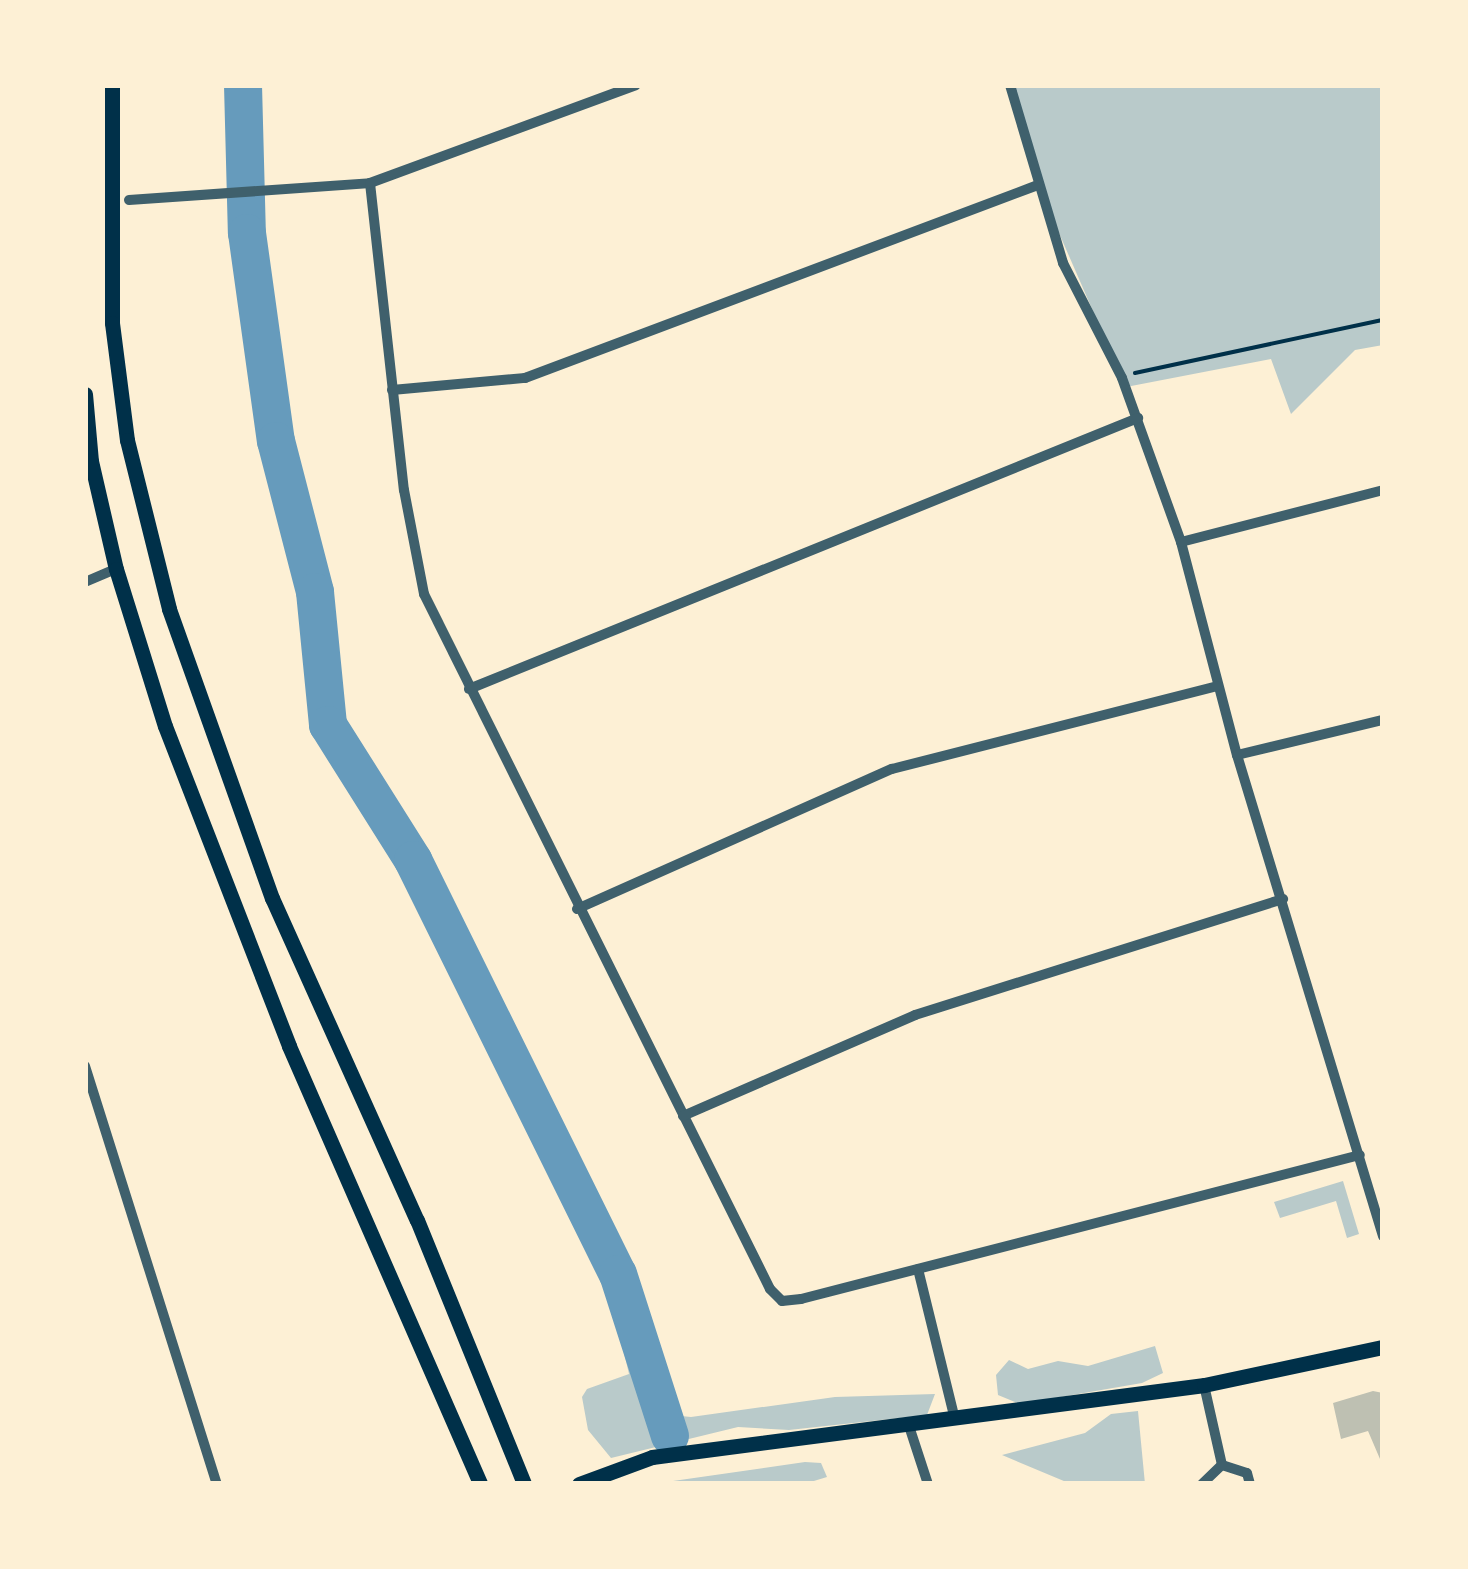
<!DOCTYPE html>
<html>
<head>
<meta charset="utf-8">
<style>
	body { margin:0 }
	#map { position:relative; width:1468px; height:1569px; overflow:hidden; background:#fdf0d5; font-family:Figtree,sans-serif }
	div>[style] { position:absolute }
	.green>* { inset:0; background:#b9caca }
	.water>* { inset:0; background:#669bbc }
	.river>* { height:38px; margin:-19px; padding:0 19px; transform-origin:19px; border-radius:19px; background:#669bbc }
	.building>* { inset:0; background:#bec0b2 }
	.path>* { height:4px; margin:-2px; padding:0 2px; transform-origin:2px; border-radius:2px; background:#003049 }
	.minor>* { height:10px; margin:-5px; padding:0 5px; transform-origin:5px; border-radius:5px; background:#3f606c }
	.primary>* { height:15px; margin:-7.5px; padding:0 7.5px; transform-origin:7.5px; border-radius:7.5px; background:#003049 }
	.trunk>* { height:15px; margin:-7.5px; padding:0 7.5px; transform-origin:7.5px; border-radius:7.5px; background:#003049 }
	span { translate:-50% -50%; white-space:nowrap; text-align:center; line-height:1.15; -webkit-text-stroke:8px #fdf0d5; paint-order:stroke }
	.frame { position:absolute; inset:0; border:88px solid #fdf0d5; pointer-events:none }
</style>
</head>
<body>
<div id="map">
	<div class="green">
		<i style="clip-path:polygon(1010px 85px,1383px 85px,1383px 345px,1355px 350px,1291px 414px,1271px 359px,1126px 387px,1039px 187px)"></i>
		<i style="clip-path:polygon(265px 210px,265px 275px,284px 435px,327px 595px,328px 685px,622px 1262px,668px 1394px,681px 1416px,691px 1417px,835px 1397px,935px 1394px,927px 1415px,789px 1430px,738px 1427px,611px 1458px,588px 1430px,582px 1397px,587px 1389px,629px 1374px,605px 1272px,400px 858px,316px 715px,303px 581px,266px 461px,235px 211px)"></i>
		<i style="clip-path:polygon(1343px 1181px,1359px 1234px,1347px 1238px,1336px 1201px,1280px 1218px,1274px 1202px)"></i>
		<i style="clip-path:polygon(1155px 1346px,1163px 1373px,1142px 1383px,1020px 1404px,998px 1395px,996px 1375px,1009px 1360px,1028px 1369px,1058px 1361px,1088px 1366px)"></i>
		<i style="clip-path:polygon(1138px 1411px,1145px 1484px,1071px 1484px,1002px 1455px,1085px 1433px,1111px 1414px)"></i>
		<i style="clip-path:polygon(805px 1462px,821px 1463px,827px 1477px,804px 1484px,652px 1484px)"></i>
	</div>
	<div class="water">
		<i style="clip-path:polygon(228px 85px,252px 85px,254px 178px,228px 175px)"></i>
	</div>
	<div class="river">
		<i style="left:243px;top:85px;width:148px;rotate:88.5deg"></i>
		<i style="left:247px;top:233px;width:210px;rotate:82.1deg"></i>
		<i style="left:276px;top:441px;width:156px;rotate:75.5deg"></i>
		<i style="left:315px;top:592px;width:134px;rotate:84.4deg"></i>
		<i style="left:328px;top:725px;width:160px;rotate:57.8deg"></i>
		<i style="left:413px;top:860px;width:462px;rotate:63.7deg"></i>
		<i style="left:618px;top:1274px;width:170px;rotate:72.2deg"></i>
	</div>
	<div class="building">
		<i style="clip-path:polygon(1373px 1391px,1383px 1393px,1383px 1466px,1368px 1431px,1341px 1439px,1333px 1403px)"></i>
	</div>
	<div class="path">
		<i style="left:1135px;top:373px;width:254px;rotate:-12.1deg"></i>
	</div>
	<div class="minor">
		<i style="left:1010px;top:85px;width:186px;rotate:73.4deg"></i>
		<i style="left:1063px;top:263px;width:129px;rotate:62.8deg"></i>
		<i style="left:1122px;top:378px;width:174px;rotate:70.2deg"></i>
		<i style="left:1181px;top:542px;width:220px;rotate:75.3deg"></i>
		<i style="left:1237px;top:755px;width:503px;rotate:73.12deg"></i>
		<i style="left:370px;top:183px;width:309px;rotate:83.7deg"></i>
		<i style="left:404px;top:490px;width:106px;rotate:79.1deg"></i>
		<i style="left:424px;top:594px;width:776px;rotate:63.53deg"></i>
		<i style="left:770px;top:1289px;width:17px;rotate:45deg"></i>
		<i style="left:782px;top:1301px;width:19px;rotate:-6deg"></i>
		<i style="left:801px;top:1299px;width:577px;rotate:-14.45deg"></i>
		<i style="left:129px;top:200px;width:242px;rotate:-4deg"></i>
		<i style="left:370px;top:183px;width:283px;rotate:-20.2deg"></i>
		<i style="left:392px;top:390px;width:134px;rotate:-5.2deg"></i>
		<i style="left:525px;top:378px;width:548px;rotate:-20.62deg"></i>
		<i style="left:1181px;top:542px;width:209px;rotate:-14.4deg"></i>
		<i style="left:85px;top:582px;width:34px;rotate:-23deg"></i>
		<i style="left:469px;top:689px;width:722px;rotate:-22.05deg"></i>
		<i style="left:1237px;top:755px;width:150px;rotate:-13.5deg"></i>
		<i style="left:577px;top:909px;width:345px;rotate:-24deg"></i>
		<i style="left:892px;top:769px;width:335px;rotate:-14.3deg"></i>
		<i style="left:85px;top:1066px;width:438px;rotate:72.5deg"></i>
		<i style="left:683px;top:1116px;width:253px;rotate:-23.5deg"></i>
		<i style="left:915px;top:1015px;width:386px;rotate:-17.5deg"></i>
		<i style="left:918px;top:1269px;width:155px;rotate:76.2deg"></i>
		<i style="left:1204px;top:1385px;width:82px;rotate:77.3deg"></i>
		<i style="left:909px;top:1426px;width:61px;rotate:71.9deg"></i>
		<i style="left:1222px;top:1465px;width:26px;rotate:18deg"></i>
		<i style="left:1247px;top:1473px;width:11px;rotate:75deg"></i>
		<i style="left:1202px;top:1484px;width:28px;rotate:-44deg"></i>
	</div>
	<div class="primary">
		<i style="left:579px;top:1484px;width:78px;rotate:-20.3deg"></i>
		<i style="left:652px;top:1457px;width:557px;rotate:-7.43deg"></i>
		<i style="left:1204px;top:1385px;width:183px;rotate:-12deg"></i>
	</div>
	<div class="trunk">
		<i style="left:112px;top:85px;width:238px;rotate:90deg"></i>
		<i style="left:112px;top:323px;width:118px;rotate:82.7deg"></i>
		<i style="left:127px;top:440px;width:174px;rotate:76deg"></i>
		<i style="left:169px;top:609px;width:307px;rotate:70.4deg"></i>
		<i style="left:272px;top:898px;width:353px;rotate:65.8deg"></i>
		<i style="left:417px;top:1220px;width:285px;rotate:67.9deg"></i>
		<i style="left:85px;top:394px;width:67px;rotate:84.9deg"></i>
		<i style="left:91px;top:461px;width:111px;rotate:77deg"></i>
		<i style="left:116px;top:569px;width:164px;rotate:72.7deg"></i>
		<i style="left:165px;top:726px;width:343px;rotate:68.8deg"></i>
		<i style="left:289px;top:1046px;width:478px;rotate:66.4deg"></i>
	</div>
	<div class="frame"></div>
</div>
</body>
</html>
